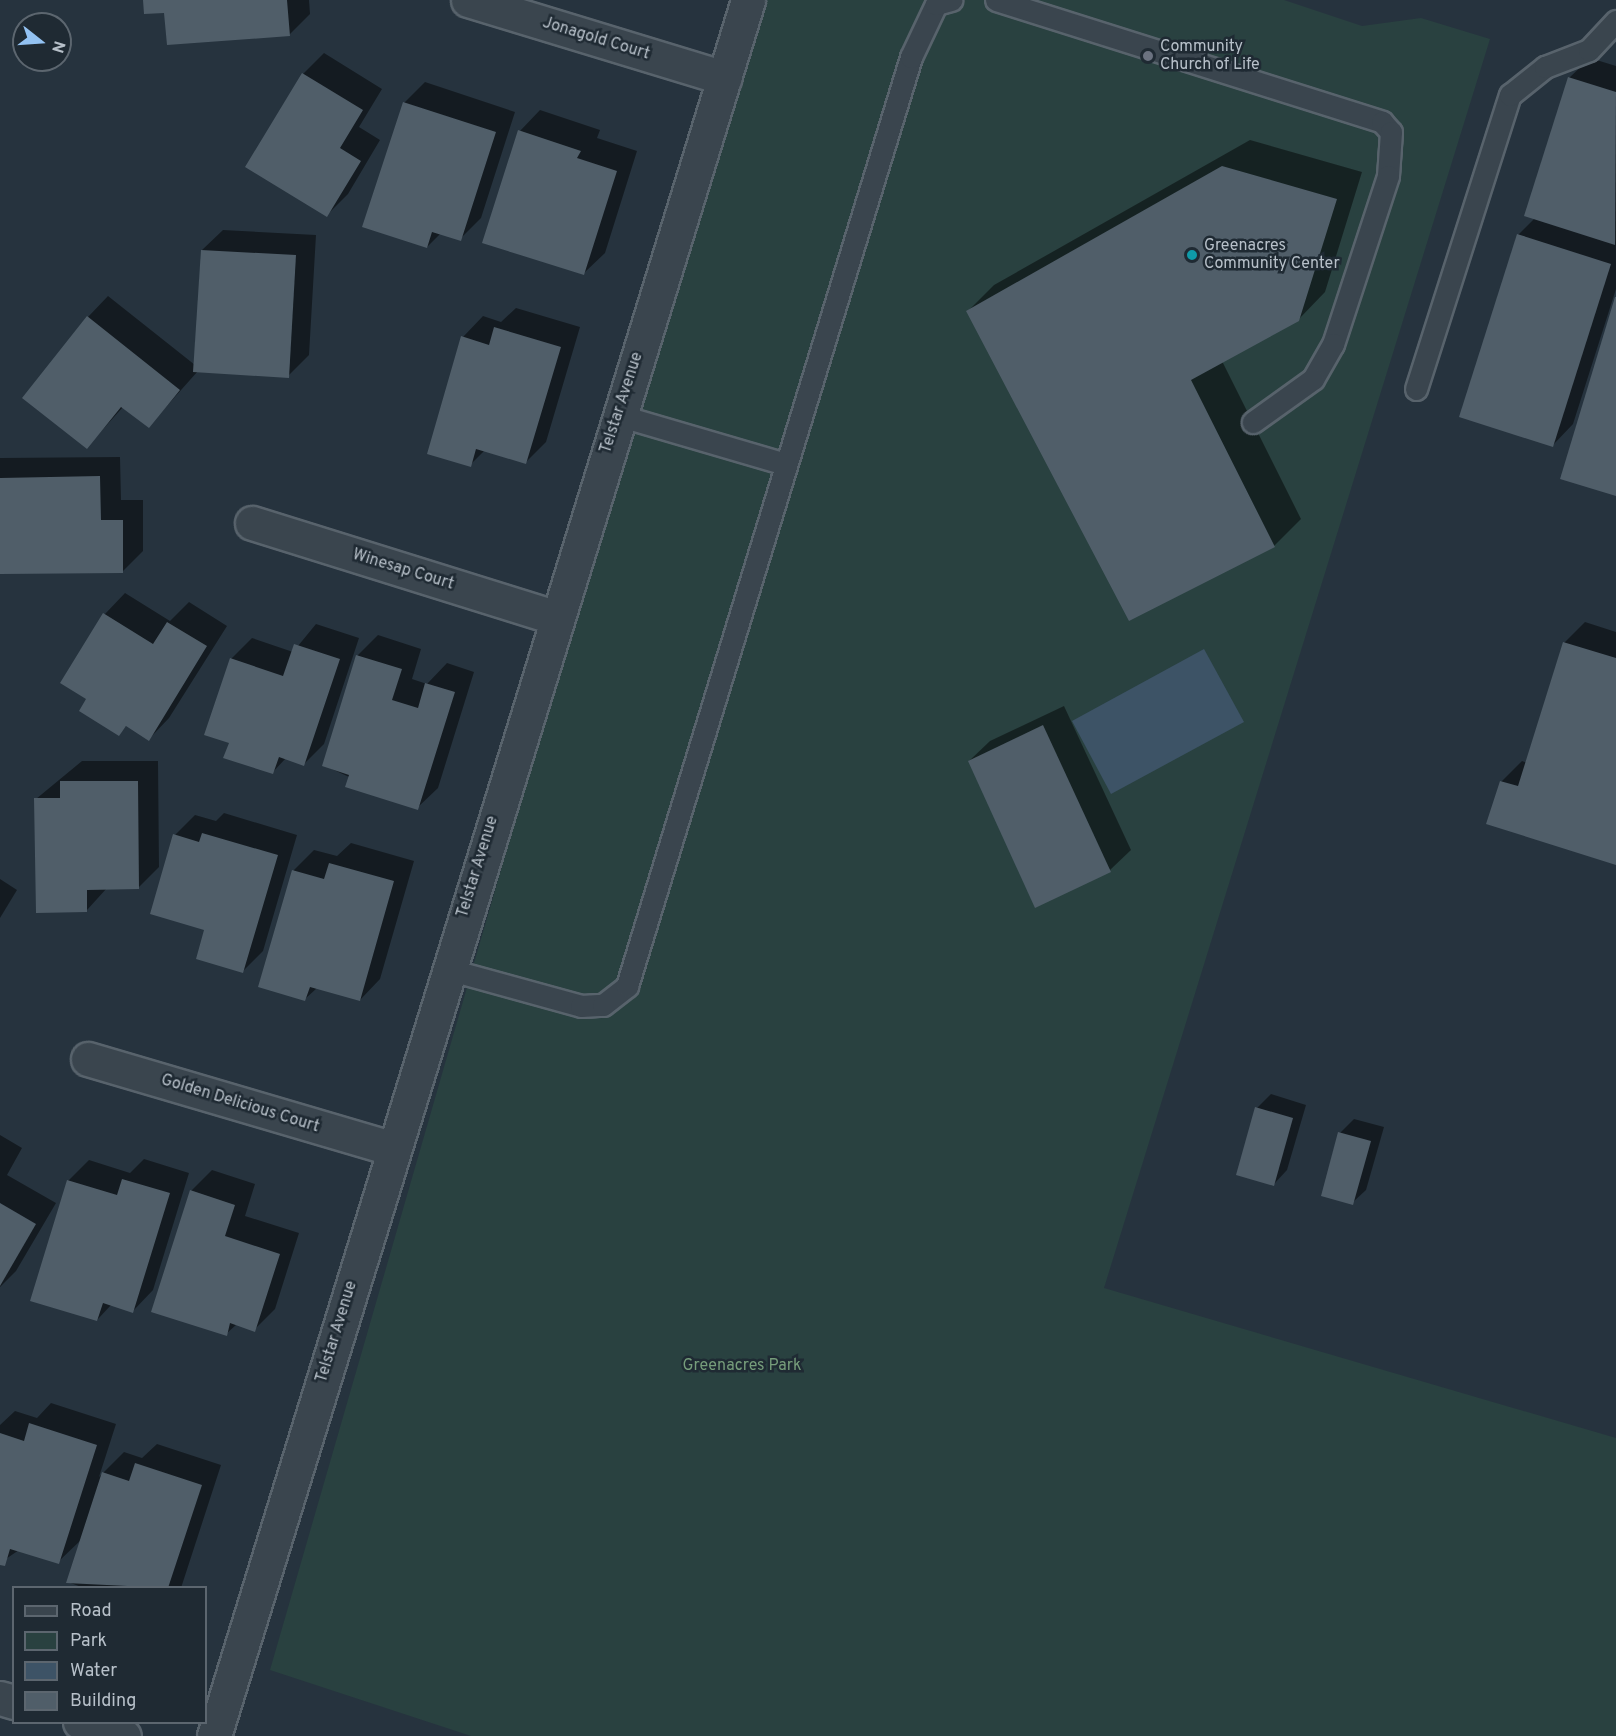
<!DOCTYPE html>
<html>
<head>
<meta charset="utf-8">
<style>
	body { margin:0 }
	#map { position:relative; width:1616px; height:1736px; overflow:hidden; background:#26333e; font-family:Overpass,sans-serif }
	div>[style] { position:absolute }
	.green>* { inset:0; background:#294140 }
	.water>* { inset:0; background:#3d5366 }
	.shadow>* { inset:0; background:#0007 }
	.building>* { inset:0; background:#505e69 }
	.roads { filter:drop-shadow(2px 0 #58636c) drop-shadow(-2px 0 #58636c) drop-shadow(0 2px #58636c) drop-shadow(0 -2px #58636c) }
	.lane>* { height:21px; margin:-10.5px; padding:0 10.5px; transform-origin:10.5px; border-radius:10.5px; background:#3a454e }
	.street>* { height:33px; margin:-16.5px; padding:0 16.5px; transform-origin:16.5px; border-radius:16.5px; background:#3a454e }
	.dots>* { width:16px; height:16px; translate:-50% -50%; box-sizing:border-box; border:3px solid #1f2a33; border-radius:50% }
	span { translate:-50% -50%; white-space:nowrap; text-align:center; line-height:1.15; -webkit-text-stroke:5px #1f2a33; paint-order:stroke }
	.street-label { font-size:16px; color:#b7c0c9 }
	.poi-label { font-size:16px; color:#b7c0c9 }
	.left { translate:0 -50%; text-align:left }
	.park-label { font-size:16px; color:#769d7b }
	.legend { position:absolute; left:12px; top:1586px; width:195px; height:138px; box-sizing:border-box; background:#1f2a33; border:2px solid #5c666f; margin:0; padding:8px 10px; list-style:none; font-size:18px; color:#b7c0c9 }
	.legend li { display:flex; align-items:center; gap:12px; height:30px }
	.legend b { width:30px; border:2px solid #5c666f }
	.north { position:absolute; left:12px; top:12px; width:60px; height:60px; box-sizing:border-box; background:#1f2a33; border:2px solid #5c666f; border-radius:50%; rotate:107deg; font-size:16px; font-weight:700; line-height:24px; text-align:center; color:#b7c0c9 }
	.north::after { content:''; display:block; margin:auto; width:21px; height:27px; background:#93c2f2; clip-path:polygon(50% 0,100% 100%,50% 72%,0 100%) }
</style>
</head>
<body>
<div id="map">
	<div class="green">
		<i style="clip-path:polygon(752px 0,1284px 0,1362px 26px,1421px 18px,1490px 39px,1104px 1288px,1616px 1438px,1616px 1736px,471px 1736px,270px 1670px)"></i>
	</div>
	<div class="water">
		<i style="clip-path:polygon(1204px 649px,1244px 722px,1111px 794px,1072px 721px)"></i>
	</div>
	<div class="shadow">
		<i style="clip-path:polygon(144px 0,309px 0,310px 14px,289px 35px,165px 12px)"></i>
		<i style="clip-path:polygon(324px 53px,382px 89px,359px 127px,380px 140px,348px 194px,327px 215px,303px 74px)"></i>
		<i style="clip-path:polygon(1590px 58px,1616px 66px,1616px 289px,1573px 424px,1553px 445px,1518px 235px,1535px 218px,1569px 78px)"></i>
		<i style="clip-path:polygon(425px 82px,515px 112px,481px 218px,460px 239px,441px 233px,427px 247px,404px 103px)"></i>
		<i style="clip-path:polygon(540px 110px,600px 130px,597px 138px,637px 151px,605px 253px,584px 273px,520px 131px)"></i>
		<i style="clip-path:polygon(1250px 140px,1362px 172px,1325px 292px,1298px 320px,1222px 361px,1301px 519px,1274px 546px,967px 312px,994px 285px)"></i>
		<i style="clip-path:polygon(223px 230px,316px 235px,309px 355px,288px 376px,198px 371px,149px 426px,123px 407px,87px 447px,88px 317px,108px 296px,195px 365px,202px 250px)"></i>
		<i style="clip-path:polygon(516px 308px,580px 327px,546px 442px,526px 462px,485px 450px,470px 465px,463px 337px,483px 316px,501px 322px)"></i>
		<i style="clip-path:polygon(120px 457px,121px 500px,143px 500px,143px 551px,123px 571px,0 553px,0 458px)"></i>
		<i style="clip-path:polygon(125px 593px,170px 621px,189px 602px,227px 626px,169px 718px,149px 739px,127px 725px,119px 734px,88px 698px,62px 682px,105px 614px)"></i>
		<i style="clip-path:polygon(1585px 622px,1616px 632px,1616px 863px,1501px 782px,1522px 761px,1527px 763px,1564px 643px)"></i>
		<i style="clip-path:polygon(316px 624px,359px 638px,324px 744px,304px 764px,286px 758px,272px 773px,231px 742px,231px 659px,252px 638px,293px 652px)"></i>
		<i style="clip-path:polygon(378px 635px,421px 649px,412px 679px,427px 684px,447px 663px,474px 672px,438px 788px,417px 808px,323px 765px,358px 655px)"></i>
		<i style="clip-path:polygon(1064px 706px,1131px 850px,1110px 870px,969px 761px,990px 741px)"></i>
		<i style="clip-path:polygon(82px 761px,158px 761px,159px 867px,138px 888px,107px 888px,87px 910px,36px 799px)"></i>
		<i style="clip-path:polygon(224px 813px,297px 835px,263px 951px,243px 971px,206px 929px,175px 835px,195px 815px,216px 821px)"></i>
		<i style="clip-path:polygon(351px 843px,414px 861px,380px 979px,360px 1000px,317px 988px,305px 999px,260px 986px,294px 870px,314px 850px,337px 856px)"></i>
		<i style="clip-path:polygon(0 879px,17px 890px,0 918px)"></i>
		<i style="clip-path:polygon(1271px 1094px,1306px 1105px,1287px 1170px,1274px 1184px,1257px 1108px)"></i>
		<i style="clip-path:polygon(1354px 1119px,1384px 1127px,1366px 1190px,1352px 1203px,1340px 1133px)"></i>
		<i style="clip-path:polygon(0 1135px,22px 1148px,7px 1175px,56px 1203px,16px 1271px,0 1287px)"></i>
		<i style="clip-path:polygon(144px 1159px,189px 1173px,153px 1290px,133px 1311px,112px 1304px,97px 1320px,68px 1181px,89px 1160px,130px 1173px)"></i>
		<i style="clip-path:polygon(212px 1170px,255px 1184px,245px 1216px,299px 1233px,275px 1309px,254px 1330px,237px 1324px,226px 1334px,191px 1191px)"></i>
		<i style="clip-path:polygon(51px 1403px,116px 1424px,99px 1477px,124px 1452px,142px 1458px,157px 1444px,221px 1465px,181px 1588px,84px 1588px,68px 1582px,82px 1539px,58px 1562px,19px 1550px,0 1563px,0 1425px,15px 1411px,37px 1418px)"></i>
	</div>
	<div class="building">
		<i style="clip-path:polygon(143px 0,287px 0,290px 36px,167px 45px,164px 13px,144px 14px)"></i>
		<i style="clip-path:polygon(302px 73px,363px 110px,340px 148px,361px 161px,327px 217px,245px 167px)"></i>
		<i style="clip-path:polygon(1568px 77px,1616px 92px,1615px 245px,1524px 216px)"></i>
		<i style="clip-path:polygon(403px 102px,496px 132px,461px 241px,432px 232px,427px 248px,362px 227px)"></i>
		<i style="clip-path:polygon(518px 130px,581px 151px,577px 158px,617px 171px,584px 275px,482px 243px)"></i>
		<i style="clip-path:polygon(1222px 166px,1337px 199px,1299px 321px,1191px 380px,1275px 547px,1129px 621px,966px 311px)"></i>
		<i style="clip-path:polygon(1517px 234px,1611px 264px,1553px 447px,1459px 417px)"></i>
		<i style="clip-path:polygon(201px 250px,296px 255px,289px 378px,193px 372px)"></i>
		<i style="clip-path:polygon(1615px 297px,1616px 297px,1616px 496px,1560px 479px)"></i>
		<i style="clip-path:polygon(87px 316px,180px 390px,149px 428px,121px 407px,87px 449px,22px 398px)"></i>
		<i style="clip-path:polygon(494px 327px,561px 347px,526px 464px,476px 449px,471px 467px,427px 454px,461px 336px,489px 345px)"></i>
		<i style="clip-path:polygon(100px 476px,101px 520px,123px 520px,123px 573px,0 574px,0 478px)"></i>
		<i style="clip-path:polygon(103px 613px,153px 644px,167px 622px,207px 646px,149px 741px,126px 726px,119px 736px,79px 711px,86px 699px,60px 683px)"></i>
		<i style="clip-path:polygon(1563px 642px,1616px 658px,1616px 865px,1486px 824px,1500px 781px,1518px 786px)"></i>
		<i style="clip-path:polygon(294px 644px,340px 659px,304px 766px,279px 757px,273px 774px,223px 758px,229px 743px,204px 735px,230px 658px,283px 676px)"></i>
		<i style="clip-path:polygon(356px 655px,402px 669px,392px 700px,418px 708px,425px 683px,455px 692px,418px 810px,345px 787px,349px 775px,322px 766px)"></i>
		<i style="clip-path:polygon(1043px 725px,1111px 872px,1035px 908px,968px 761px)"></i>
		<i style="clip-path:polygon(60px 781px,138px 781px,139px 889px,87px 890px,87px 912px,36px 913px,34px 798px,60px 798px)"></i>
		<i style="clip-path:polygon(202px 833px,278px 855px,243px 973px,196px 959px,204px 930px,150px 914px,173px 834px,199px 842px)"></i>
		<i style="clip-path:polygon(329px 863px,394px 881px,360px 1001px,310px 987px,305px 1001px,258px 987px,292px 870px,324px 879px)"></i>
		<i style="clip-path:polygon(1255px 1107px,1293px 1118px,1274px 1186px,1236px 1175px)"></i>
		<i style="clip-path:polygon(1338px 1132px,1371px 1141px,1353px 1205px,1321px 1196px)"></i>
		<i style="clip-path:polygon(122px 1179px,170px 1193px,133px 1313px,103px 1303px,97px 1321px,30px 1301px,67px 1180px,117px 1195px)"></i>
		<i style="clip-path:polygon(190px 1190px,235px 1205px,225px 1236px,280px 1254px,255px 1332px,230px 1323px,227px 1336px,151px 1312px)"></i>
		<i style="clip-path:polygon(0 1203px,36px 1224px,0 1286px)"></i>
		<i style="clip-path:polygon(29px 1423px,97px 1445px,59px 1564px,10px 1549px,5px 1566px,0 1565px,0 1433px,24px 1441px)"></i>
		<i style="clip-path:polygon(135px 1463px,202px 1485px,168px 1588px,66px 1583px,102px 1472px,129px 1481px)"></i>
	</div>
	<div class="roads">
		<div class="lane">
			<i style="left:996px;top:0;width:405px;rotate:17.5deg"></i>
			<i style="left:1382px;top:122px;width:13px;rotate:48deg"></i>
			<i style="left:1391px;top:132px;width:44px;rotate:93.9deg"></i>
			<i style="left:1388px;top:176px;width:177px;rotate:108.1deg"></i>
			<i style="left:1333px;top:344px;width:40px;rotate:119.7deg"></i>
			<i style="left:1313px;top:379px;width:74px;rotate:144.4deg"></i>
			<i style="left:1416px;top:389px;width:309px;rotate:-72.3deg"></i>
			<i style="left:1510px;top:95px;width:45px;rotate:-38.7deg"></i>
			<i style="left:1545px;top:67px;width:47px;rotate:-21.1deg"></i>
			<i style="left:1589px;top:50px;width:40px;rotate:-47deg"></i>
			<i style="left:618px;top:415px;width:175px;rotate:16.3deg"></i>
			<i style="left:447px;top:969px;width:139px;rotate:15.4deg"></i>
			<i style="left:581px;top:1006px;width:22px;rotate:-3deg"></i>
			<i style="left:603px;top:1005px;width:31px;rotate:-38deg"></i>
			<i style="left:627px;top:986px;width:971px;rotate:-73deg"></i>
			<i style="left:911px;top:57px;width:59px;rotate:-64.7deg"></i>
			<i style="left:936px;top:4px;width:16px;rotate:-15deg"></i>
		</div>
		<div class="street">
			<i style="left:468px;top:0;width:268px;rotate:16.9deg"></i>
			<i style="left:252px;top:523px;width:316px;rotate:17.3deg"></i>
			<i style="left:88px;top:1059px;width:318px;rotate:16.4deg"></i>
			<i style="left:0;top:1698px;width:15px;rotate:16deg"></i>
			<i style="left:80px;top:1722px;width:46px;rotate:17.7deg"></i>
			<i style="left:214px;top:1736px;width:1816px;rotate:-72.9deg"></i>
		</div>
	</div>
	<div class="dots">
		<i style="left:1148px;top:56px;background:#6b7280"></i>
		<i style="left:1192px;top:255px;background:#0f9aa8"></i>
	</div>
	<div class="street-label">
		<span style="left:596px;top:39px;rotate:17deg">Jonagold Court</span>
		<span style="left:622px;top:403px;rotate:-72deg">Telstar Avenue</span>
		<span style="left:403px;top:570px;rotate:17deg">Winesap Court</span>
		<span style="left:478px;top:867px;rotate:-73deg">Telstar Avenue</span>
		<span style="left:240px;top:1104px;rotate:17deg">Golden Delicious Court</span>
		<span style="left:337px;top:1332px;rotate:-73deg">Telstar Avenue</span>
	</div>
	<div class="poi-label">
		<span class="left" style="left:1160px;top:56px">Community<br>Church of Life</span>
		<span class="left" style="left:1204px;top:255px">Greenacres<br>Community Center</span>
	</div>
	<div class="park-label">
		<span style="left:742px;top:1366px">Greenacres Park</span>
	</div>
	<ul class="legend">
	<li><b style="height:8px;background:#3a454e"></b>Road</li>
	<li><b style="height:16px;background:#294140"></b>Park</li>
	<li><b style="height:16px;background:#3d5366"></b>Water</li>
	<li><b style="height:16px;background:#505e69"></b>Building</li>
	</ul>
	<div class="north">N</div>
</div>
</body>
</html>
